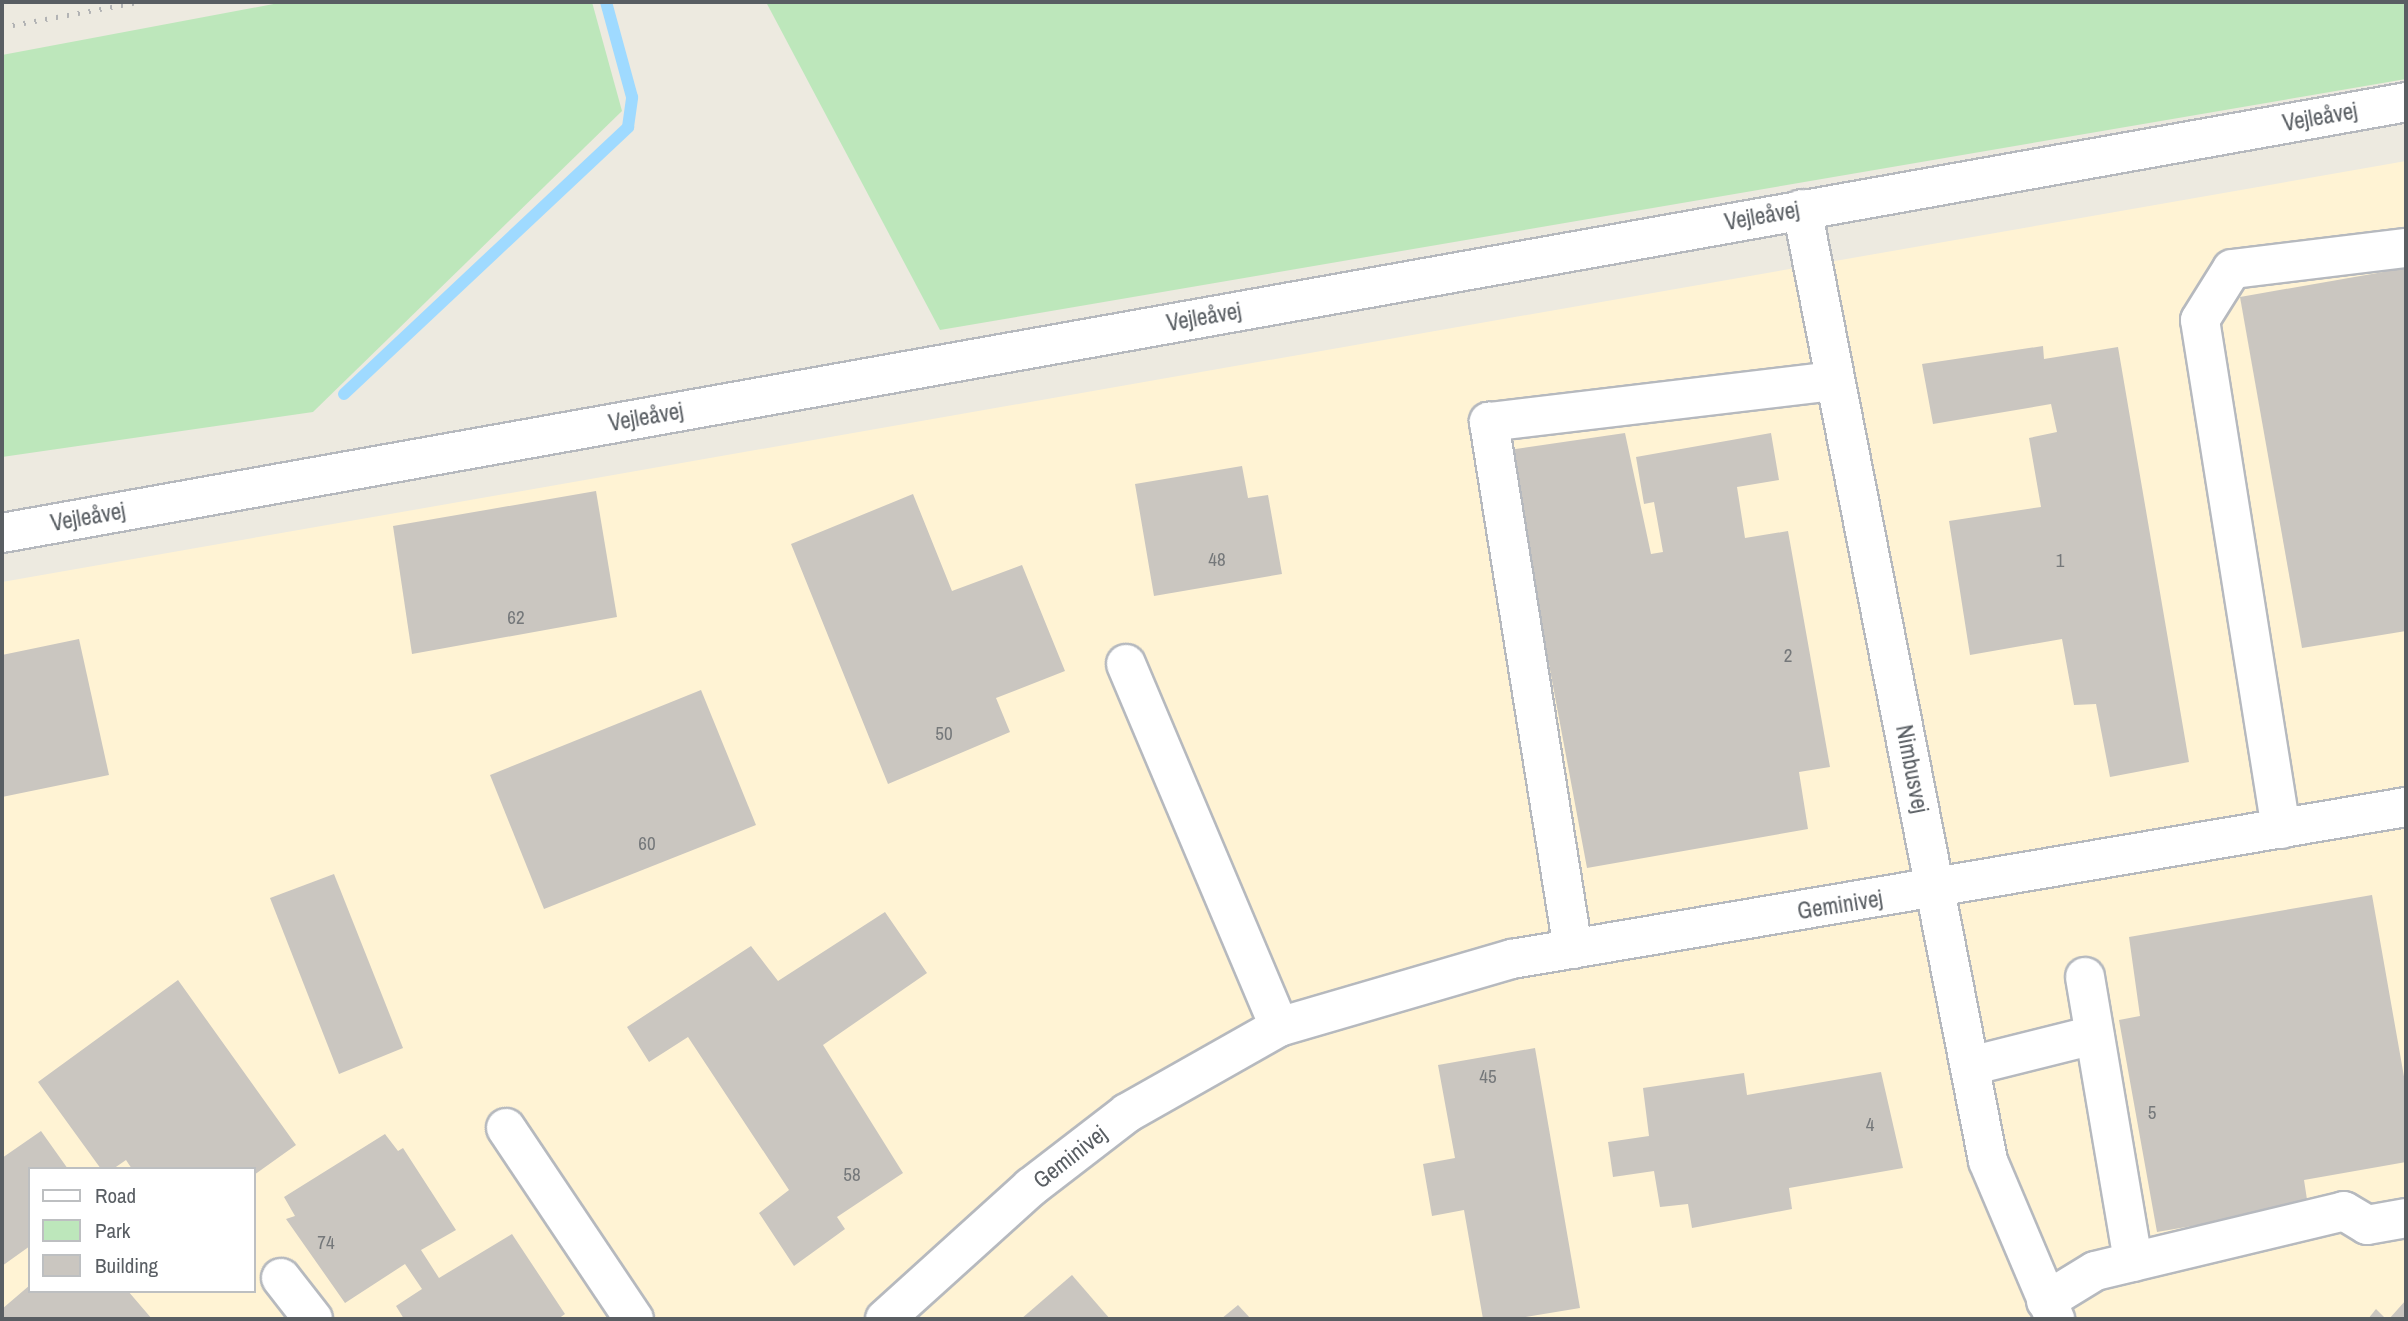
<!DOCTYPE html>
<html>
<head>
<meta charset="utf-8">
<style>
	body { margin:0 }
	#map { position:relative; width:2408px; height:1321px; overflow:hidden; background:#edeae0; font-family:"Archivo Narrow",sans-serif }
	div>[style] { position:absolute }
	.commercial>* { inset:0; background:#fff3d4 }
	.green>* { inset:0; background:#bde7bb }
	.stream>* { height:12px; margin:-6px; padding:0 6px; transform-origin:6px; border-radius:6px; background:#9fdaff }
	.building>* { inset:0; background:#cac6c0 }
	.roads { filter:drop-shadow(2px 0 #b6b9be) drop-shadow(-2px 0 #b6b9be) drop-shadow(0 2px #b6b9be) drop-shadow(0 -2px #b6b9be) }
	.minor>* { height:38px; margin:-19px; padding:0 19px; transform-origin:19px; border-radius:19px; background:#fff }
	.rail>* { height:5px; margin-top:-2.5px; transform-origin:0; background:repeating-linear-gradient(90deg,#b2b3b4 0 2px,transparent 0 11px) }
	span { translate:-50% -50%; white-space:nowrap; text-align:center; line-height:1.15; -webkit-text-stroke:5px #fff; paint-order:stroke }
	.number-label { font-size:19px; color:#75787a }
	.number-label span { -webkit-text-stroke-width:0 }
	.street-label { font-size:23px; color:#595e63 }
	.frame { position:absolute; inset:0; border:4px solid #595e63; pointer-events:none }
	.legend { position:absolute; left:28px; top:1167px; width:228px; height:126px; box-sizing:border-box; background:#fff; border:2px solid #bdbfc1; margin:0; padding:9px 12px; list-style:none; font-size:21px; color:#595e63 }
	.legend li { display:flex; align-items:center; gap:14px; height:35px }
	.legend b { width:35px; border:2px solid #bdbfc1 }
</style>
</head>
<body>
<div id="map">
	<div class="commercial">
		<i style="clip-path:polygon(evenodd,2406px 161px,2406px 1319px,2px 1319px,2px 582px,2406px 161px,30px 1169px,254px 1169px,254px 1291px,30px 1291px,30px 1169px)"></i>
	</div>
	<div class="green">
		<i style="clip-path:polygon(284px 2px,592px 2px,622px 111px,313px 412px,2px 457px,2px 55px)"></i>
		<i style="clip-path:polygon(766px 2px,2406px 2px,2406px 79px,940px 330px)"></i>
	</div>
	<div class="stream">
		<i style="left:344px;top:394px;width:390px;rotate:-43.2deg"></i>
		<i style="left:628px;top:127px;width:30px;rotate:-82deg"></i>
		<i style="left:632px;top:97px;width:98px;rotate:-105.3deg"></i>
	</div>
	<div class="building">
		<i style="clip-path:polygon(2406px 268px,2406px 631px,2302px 648px,2240px 297px)"></i>
		<i style="clip-path:polygon(2043px 346px,2044px 359px,2118px 347px,2189px 762px,2110px 777px,2096px 704px,2074px 705px,2062px 639px,1970px 655px,1949px 521px,2041px 507px,2029px 438px,2057px 432px,2051px 404px,1933px 424px,1922px 364px)"></i>
		<i style="clip-path:polygon(1625px 433px,1651px 554px,1663px 552px,1654px 502px,1644px 504px,1636px 457px,1771px 433px,1779px 480px,1737px 487px,1745px 538px,1788px 531px,1830px 767px,1799px 772px,1808px 829px,1587px 868px,1509px 450px)"></i>
		<i style="clip-path:polygon(1242px 466px,1248px 498px,1268px 495px,1282px 574px,1154px 596px,1135px 484px)"></i>
		<i style="clip-path:polygon(596px 491px,617px 617px,412px 654px,393px 526px)"></i>
		<i style="clip-path:polygon(913px 494px,952px 591px,1022px 565px,1065px 671px,996px 698px,1010px 732px,888px 784px,791px 544px)"></i>
		<i style="clip-path:polygon(79px 639px,109px 775px,2px 797px,2px 655px)"></i>
		<i style="clip-path:polygon(701px 690px,756px 825px,544px 909px,490px 775px)"></i>
		<i style="clip-path:polygon(334px 874px,403px 1048px,339px 1074px,270px 898px)"></i>
		<i style="clip-path:polygon(2372px 895px,2406px 1088px,2406px 1162px,2304px 1180px,2308px 1206px,2157px 1232px,2119px 1020px,2140px 1016px,2129px 937px)"></i>
		<i style="clip-path:polygon(885px 912px,927px 973px,823px 1045px,903px 1173px,837px 1217px,845px 1229px,794px 1266px,759px 1213px,789px 1190px,688px 1037px,649px 1062px,627px 1027px,751px 946px,778px 981px)"></i>
		<i style="clip-path:polygon(178px 980px,296px 1145px,254px 1175px,254px 1169px,132px 1169px,126px 1160px,113px 1169px,101px 1169px,38px 1082px)"></i>
		<i style="clip-path:polygon(1535px 1048px,1580px 1308px,1514px 1319px,1483px 1319px,1464px 1210px,1432px 1216px,1423px 1164px,1455px 1158px,1438px 1065px)"></i>
		<i style="clip-path:polygon(1881px 1072px,1903px 1168px,1789px 1188px,1792px 1209px,1692px 1228px,1688px 1204px,1660px 1207px,1654px 1171px,1613px 1177px,1608px 1142px,1649px 1136px,1643px 1088px,1744px 1073px,1747px 1095px)"></i>
		<i style="clip-path:polygon(41px 1131px,68px 1169px,30px 1169px,30px 1246px,2px 1266px,2px 1158px)"></i>
		<i style="clip-path:polygon(385px 1134px,398px 1151px,403px 1148px,456px 1230px,421px 1250px,439px 1278px,512px 1234px,565px 1314px,558px 1319px,404px 1319px,396px 1306px,422px 1289px,405px 1264px,345px 1303px,286px 1219px,295px 1216px,284px 1197px)"></i>
		<i style="clip-path:polygon(1072px 1275px,1110px 1319px,1021px 1319px)"></i>
		<i style="clip-path:polygon(30px 1285px,30px 1291px,128px 1291px,152px 1319px,2px 1319px,2px 1309px)"></i>
		<i style="clip-path:polygon(2406px 1300px,2406px 1319px,2389px 1319px)"></i>
		<i style="clip-path:polygon(1238px 1305px,1251px 1319px,1221px 1319px)"></i>
		<i style="clip-path:polygon(2376px 1309px,2386px 1319px,2368px 1319px)"></i>
	</div>
	<div class="roads">
		<div class="minor">
			<i style="left:1802px;top:209px;width:970px;rotate:78.94deg"></i>
			<i style="left:1988px;top:1161px;width:172px;rotate:67deg"></i>
			<i style="left:2px;top:533px;width:2442px;rotate:-10.16deg"></i>
			<i style="left:1126px;top:664px;width:394px;rotate:67.1deg"></i>
			<i style="left:2281px;top:829px;width:515px;rotate:-99.04deg"></i>
			<i style="left:2200px;top:320px;width:60px;rotate:-57.9deg"></i>
			<i style="left:2232px;top:269px;width:175px;rotate:-6.9deg"></i>
			<i style="left:1573px;top:949px;width:534px;rotate:-99.06deg"></i>
			<i style="left:1489px;top:422px;width:348px;rotate:-6.8deg"></i>
			<i style="left:2085px;top:977px;width:289px;rotate:80.4deg"></i>
			<i style="left:1970px;top:1066px;width:128px;rotate:-14deg"></i>
			<i style="left:506px;top:1128px;width:230px;rotate:56.2deg"></i>
			<i style="left:281px;top:1278px;width:52px;rotate:52deg"></i>
			<i style="left:2046px;top:1301px;width:57px;rotate:-31.5deg"></i>
			<i style="left:2095px;top:1271px;width:256px;rotate:-13.5deg"></i>
			<i style="left:2344px;top:1211px;width:27px;rotate:31deg"></i>
			<i style="left:2367px;top:1225px;width:40px;rotate:-10deg"></i>
			<i style="left:885px;top:1319px;width:197px;rotate:-42.1deg"></i>
			<i style="left:1031px;top:1187px;width:121px;rotate:-37.6deg"></i>
			<i style="left:1127px;top:1113px;width:175px;rotate:-29.5deg"></i>
			<i style="left:1279px;top:1027px;width:243px;rotate:-16.3deg"></i>
			<i style="left:1512px;top:959px;width:907px;rotate:-9.65deg"></i>
		</div>
	</div>
	<div class="rail">
		<i style="left:2px;top:27px;width:138px;rotate:-10.4deg"></i>
	</div>
	<div class="number-label">
		<span style="left:1217px;top:560px">48</span>
		<span style="left:2060px;top:561px">1</span>
		<span style="left:516px;top:618px">62</span>
		<span style="left:1788px;top:656px">2</span>
		<span style="left:944px;top:734px">50</span>
		<span style="left:647px;top:844px">60</span>
		<span style="left:1488px;top:1077px">45</span>
		<span style="left:2152px;top:1113px">5</span>
		<span style="left:1870px;top:1125px">4</span>
		<span style="left:852px;top:1175px">58</span>
		<span style="left:326px;top:1243px">74</span>
	</div>
	<div class="street-label">
		<span style="left:2320px;top:117px;rotate:-10deg">Vejleåvej</span>
		<span style="left:1762px;top:216px;rotate:-10deg">Vejleåvej</span>
		<span style="left:1204px;top:317px;rotate:-10deg">Vejleåvej</span>
		<span style="left:646px;top:417px;rotate:-10deg">Vejleåvej</span>
		<span style="left:88px;top:517px;rotate:-10deg">Vejleåvej</span>
		<span style="left:1912px;top:769px;rotate:79deg">Nimbusvej</span>
		<span style="left:1840px;top:905px;rotate:-9deg">Geminivej</span>
		<span style="left:1070px;top:1157px;rotate:-38deg">Geminivej</span>
	</div>
	<div class="frame"></div>
	<ul class="legend">
	<li><b style="height:9px;background:#fff"></b>Road</li>
	<li><b style="height:19px;background:#bde7bb"></b>Park</li>
	<li><b style="height:19px;background:#cac6c0"></b>Building</li>
	</ul>
</div>
</body>
</html>
